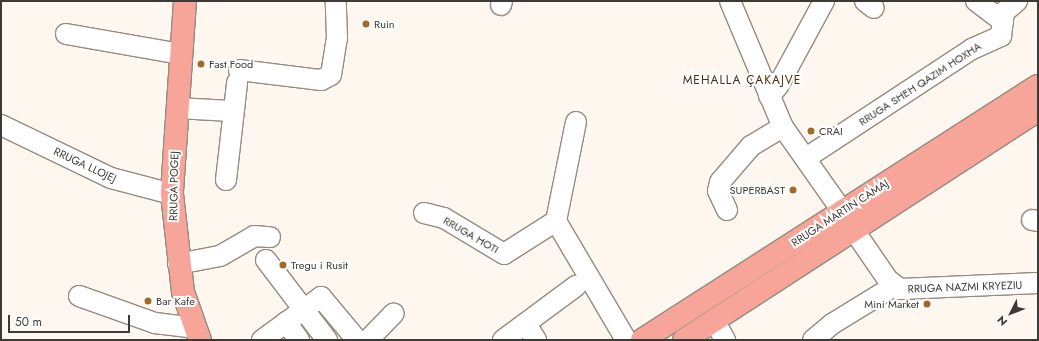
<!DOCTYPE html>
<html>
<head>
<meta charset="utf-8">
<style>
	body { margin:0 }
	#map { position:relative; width:1039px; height:341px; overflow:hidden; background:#fef7f0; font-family:Jost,sans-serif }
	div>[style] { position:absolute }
	.roads { filter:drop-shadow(1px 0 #958b80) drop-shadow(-1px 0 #958b80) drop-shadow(0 1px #958b80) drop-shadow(0 -1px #958b80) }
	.minor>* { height:20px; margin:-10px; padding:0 10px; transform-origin:10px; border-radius:10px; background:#fff }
	.major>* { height:22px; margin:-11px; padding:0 11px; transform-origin:11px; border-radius:11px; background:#f7a599 }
	.dots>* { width:11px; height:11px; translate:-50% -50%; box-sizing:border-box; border:2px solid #fff; border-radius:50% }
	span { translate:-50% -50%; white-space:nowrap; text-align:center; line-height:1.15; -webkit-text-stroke:4px #fff; paint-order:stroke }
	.poi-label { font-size:11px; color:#3d3934 }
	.left { translate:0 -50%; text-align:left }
	.right { translate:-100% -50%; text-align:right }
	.street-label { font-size:11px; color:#3d3934 }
	.neighbourhood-label { font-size:12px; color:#4a2e0f; letter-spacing:1px }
	.frame { position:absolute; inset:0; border:2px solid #3d3934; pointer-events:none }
	.north { position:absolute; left:991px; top:293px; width:40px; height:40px; -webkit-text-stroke:3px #fff; paint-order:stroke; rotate:228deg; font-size:11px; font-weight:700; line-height:16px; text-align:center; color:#3d3934 }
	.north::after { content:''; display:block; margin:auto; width:14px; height:18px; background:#3d3934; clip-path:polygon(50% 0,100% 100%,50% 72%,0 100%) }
	.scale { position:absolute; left:8px; top:315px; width:122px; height:18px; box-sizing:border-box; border:2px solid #3d3934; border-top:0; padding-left:5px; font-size:12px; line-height:14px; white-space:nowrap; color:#3d3934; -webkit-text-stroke:3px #fff; paint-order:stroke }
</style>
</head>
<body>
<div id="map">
	<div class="roads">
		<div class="minor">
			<i style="left:730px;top:1px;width:137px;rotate:67.2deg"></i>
			<i style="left:783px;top:127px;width:103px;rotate:54.9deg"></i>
			<i style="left:865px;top:1px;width:11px;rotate:38deg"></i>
			<i style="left:976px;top:1px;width:34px;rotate:37deg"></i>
			<i style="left:501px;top:5px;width:4px;rotate:-76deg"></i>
			<i style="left:66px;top:34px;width:117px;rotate:9.9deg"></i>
			<i style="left:239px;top:70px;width:83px;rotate:7deg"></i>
			<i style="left:321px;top:80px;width:11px;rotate:-27deg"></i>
			<i style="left:331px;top:75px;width:37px;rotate:-81deg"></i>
			<i style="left:337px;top:38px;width:37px;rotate:-92deg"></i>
			<i style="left:769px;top:96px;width:13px;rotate:-48deg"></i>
			<i style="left:778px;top:86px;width:97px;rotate:-61.6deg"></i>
			<i style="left:177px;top:108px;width:54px;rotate:3.2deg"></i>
			<i style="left:576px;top:122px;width:101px;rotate:101.4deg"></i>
			<i style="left:556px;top:221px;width:138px;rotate:59.5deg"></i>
			<i style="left:1px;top:125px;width:122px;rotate:25.7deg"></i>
			<i style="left:111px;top:178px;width:63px;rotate:14.7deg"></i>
			<i style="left:806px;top:158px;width:199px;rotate:-33.3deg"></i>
			<i style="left:972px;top:49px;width:32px;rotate:-24deg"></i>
			<i style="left:1001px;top:36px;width:24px;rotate:-83deg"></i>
			<i style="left:1004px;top:12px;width:17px;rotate:-40deg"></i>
			<i style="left:226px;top:180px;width:98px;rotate:-83.5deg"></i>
			<i style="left:727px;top:210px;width:21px;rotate:-115deg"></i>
			<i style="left:718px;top:191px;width:9px;rotate:-77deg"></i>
			<i style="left:720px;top:182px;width:48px;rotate:-49.3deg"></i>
			<i style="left:751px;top:146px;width:37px;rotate:-31deg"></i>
			<i style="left:424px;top:213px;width:21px;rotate:14deg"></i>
			<i style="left:444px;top:218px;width:70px;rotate:31deg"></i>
			<i style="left:504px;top:254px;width:62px;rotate:-32.4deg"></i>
			<i style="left:1032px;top:220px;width:6px;rotate:9deg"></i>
			<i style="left:853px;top:229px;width:62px;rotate:55.5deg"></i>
			<i style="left:888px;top:280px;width:15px;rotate:37deg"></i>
			<i style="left:900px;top:289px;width:138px;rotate:-2.5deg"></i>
			<i style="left:266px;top:260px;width:101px;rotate:52.7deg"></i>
			<i style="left:178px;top:264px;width:43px;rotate:-10.8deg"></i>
			<i style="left:220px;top:256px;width:39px;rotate:-30deg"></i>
			<i style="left:254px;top:236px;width:16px;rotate:4deg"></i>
			<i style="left:79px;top:296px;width:81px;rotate:19.6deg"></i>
			<i style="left:155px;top:323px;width:40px;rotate:7.1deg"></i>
			<i style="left:714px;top:320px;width:23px;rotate:61deg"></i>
			<i style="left:286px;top:322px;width:22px;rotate:54deg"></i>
			<i style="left:527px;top:326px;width:17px;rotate:57deg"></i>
			<i style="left:262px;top:340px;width:73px;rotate:-36.1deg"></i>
			<i style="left:321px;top:297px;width:56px;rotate:50.1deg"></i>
			<i style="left:368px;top:340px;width:37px;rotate:-46deg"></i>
			<i style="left:503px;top:340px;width:91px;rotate:-36.5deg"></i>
			<i style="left:813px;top:340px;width:25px;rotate:-40deg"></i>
			<i style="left:832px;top:324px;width:73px;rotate:-31.5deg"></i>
		</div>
		<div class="major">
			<i style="left:185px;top:1px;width:193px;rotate:93.9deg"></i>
			<i style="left:172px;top:194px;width:99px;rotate:83.6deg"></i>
			<i style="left:183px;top:292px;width:51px;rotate:70.5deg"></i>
			<i style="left:642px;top:340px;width:470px;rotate:-32.7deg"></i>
			<i style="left:684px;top:340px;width:422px;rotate:-33deg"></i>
		</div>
	</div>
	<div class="dots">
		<i style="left:366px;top:24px;background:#a26927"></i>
		<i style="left:201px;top:64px;background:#a26927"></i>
		<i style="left:811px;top:131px;background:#a26927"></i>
		<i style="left:793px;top:190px;background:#a26927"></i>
		<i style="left:283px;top:265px;background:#a26927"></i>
		<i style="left:148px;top:301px;background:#a26927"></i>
		<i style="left:927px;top:304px;background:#a26927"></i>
	</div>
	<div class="poi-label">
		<span class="left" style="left:374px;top:24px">Ruin</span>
		<span class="left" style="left:209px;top:64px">Fast Food</span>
		<span class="left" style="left:819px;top:131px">CRAI</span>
		<span class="right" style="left:785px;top:190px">SUPERBAST</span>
		<span class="left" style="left:291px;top:265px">Tregu i Rusit</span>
		<span class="left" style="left:156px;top:301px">Bar Kafe</span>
		<span class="right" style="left:919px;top:304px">Mini Market</span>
	</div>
	<div class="street-label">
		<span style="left:920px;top:84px;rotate:-33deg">RRUGA SHEH QAZIM HOXHA</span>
		<span style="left:85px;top:165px;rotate:25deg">RRUGA LLOJEJ</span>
		<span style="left:174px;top:186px;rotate:-89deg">RRUGA POGEJ</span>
		<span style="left:840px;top:213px;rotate:-33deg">RRUGA MARTIN CAMAJ</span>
		<span style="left:471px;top:235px;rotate:30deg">RRUGA HOTI</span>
		<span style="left:965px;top:287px;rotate:-2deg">RRUGA NAZMI KRYEZIU</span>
	</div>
	<div class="neighbourhood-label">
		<span style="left:742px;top:81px">MEHALLA ÇAKAJVE</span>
	</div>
	<div class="frame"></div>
	<div class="north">N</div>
	<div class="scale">50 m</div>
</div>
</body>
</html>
